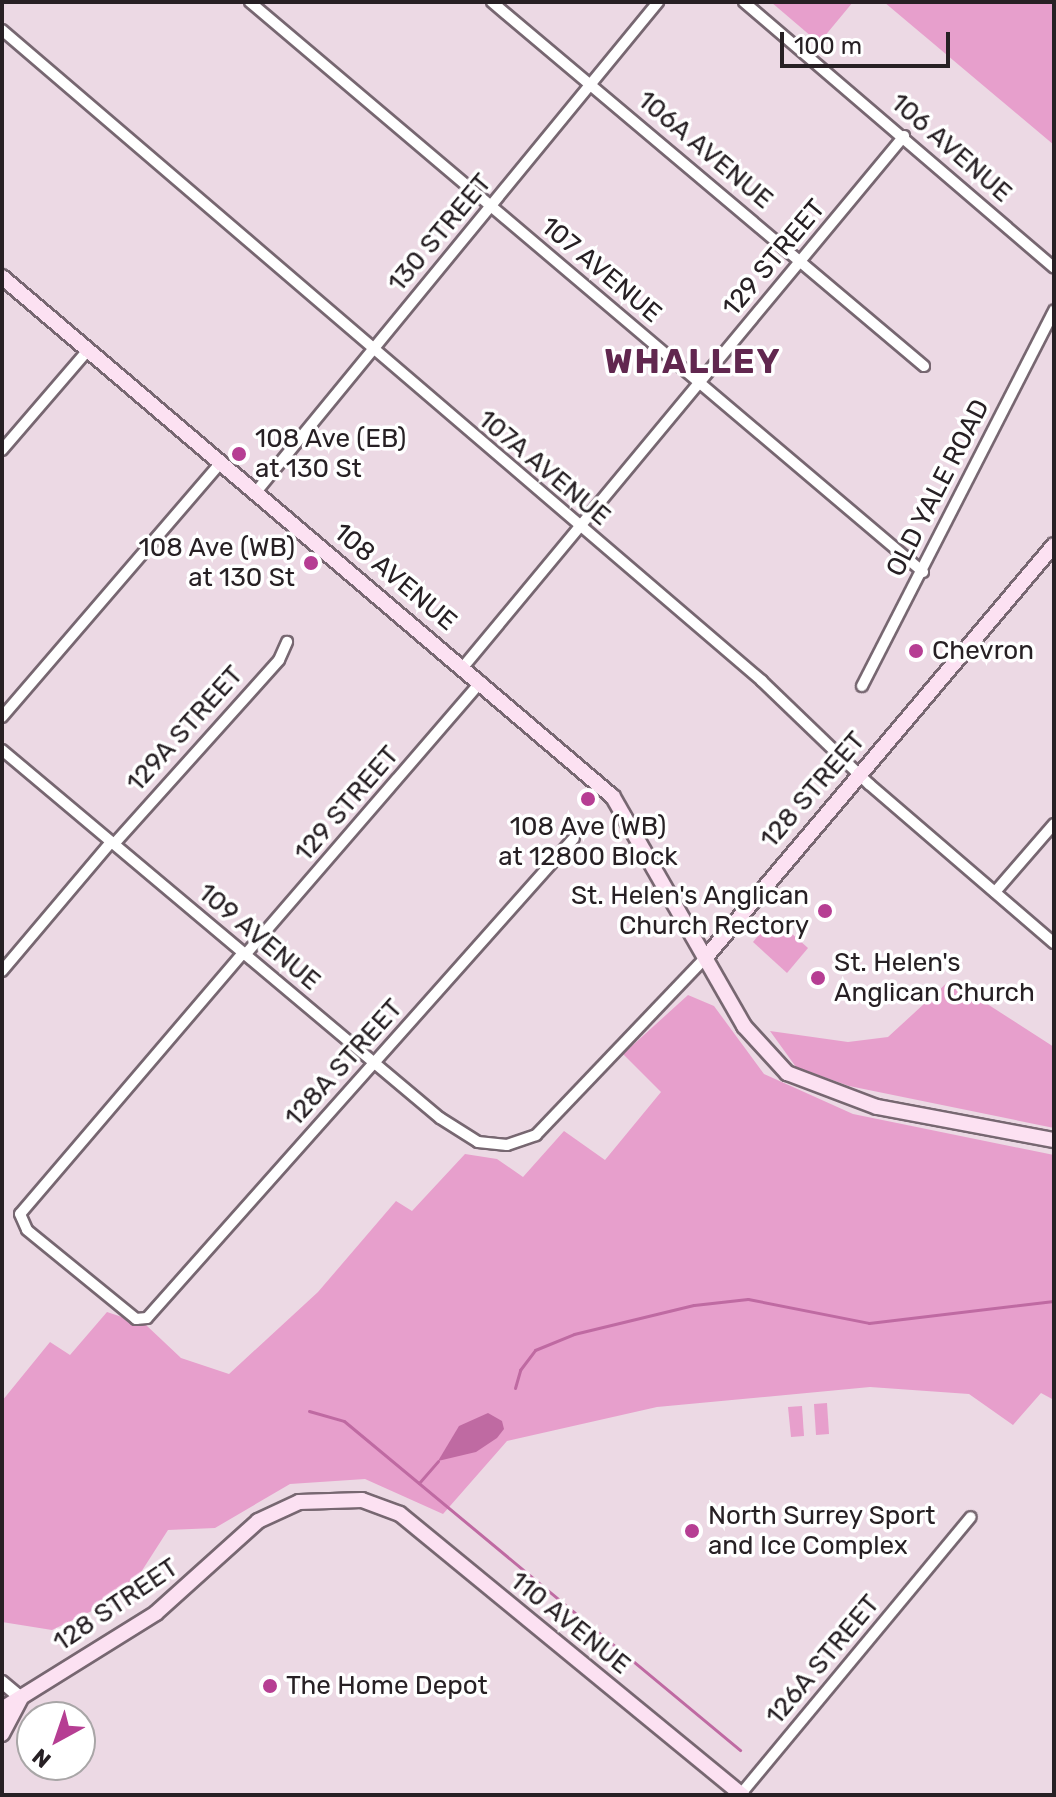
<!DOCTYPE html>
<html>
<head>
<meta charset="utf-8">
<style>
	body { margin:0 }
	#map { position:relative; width:1056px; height:1797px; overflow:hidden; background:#ecd9e4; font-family:Rubik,sans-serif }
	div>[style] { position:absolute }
	.green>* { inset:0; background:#e79fcc }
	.water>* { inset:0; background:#bf6aa2 }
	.stream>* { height:3px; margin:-1.5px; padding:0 1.5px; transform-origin:1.5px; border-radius:1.5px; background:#bf6aa2 }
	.roads { filter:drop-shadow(2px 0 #776771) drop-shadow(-2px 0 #776771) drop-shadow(0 2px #776771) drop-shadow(0 -2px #776771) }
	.minor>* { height:10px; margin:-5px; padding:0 5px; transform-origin:5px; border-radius:5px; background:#fff }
	.tertiary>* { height:12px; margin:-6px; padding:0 6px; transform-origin:6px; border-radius:6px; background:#fff }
	.secondary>* { height:14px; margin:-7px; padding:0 7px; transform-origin:7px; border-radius:7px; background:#fce1f2 }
	.dots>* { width:22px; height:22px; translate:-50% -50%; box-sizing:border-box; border:4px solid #fff; border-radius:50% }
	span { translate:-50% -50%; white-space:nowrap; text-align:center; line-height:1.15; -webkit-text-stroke:7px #fff; paint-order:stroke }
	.street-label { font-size:26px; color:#272024 }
	.poi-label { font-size:26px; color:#272024 }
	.left { translate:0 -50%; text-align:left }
	.right { translate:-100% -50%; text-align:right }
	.district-label { font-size:34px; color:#61274f; font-weight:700; letter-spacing:2px }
	.frame { position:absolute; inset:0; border:4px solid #272024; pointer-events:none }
	.north { position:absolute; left:16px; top:1701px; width:80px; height:80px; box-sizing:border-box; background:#fff; border:2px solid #a9a6a7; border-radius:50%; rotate:220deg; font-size:22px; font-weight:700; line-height:32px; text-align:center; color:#272024 }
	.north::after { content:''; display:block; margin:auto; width:28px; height:36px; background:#b63e93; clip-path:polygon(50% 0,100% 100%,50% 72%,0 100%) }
	.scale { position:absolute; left:780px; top:32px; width:170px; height:36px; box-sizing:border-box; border:4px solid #272024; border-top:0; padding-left:10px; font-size:24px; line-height:28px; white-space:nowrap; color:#272024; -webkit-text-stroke:6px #fff; paint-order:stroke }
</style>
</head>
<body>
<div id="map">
	<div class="green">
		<i style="clip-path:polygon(771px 2px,853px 2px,819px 43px)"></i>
		<i style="clip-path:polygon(884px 2px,1054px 2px,1054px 145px)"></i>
		<i style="clip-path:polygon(773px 917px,808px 948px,787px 973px,753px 942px)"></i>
		<i style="clip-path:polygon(950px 980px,1054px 1047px,1054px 1128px,849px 1086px,796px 1067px,770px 1031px,848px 1042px,888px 1037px)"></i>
		<i style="clip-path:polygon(688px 995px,714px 1006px,764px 1074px,853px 1114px,1054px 1155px,1054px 1400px,1041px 1393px,1013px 1425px,969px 1394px,870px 1387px,657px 1407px,507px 1441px,443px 1514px,365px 1479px,290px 1484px,215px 1528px,168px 1530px,127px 1594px,52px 1630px,2px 1622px,2px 1401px,50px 1342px,70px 1355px,107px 1312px,146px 1325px,181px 1358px,229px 1374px,318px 1292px,396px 1201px,412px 1211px,465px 1154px,497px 1159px,523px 1177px,564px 1131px,605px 1160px,661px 1092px,623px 1054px)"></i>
		<i style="clip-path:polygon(827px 1403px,829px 1434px,816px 1435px,814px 1404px)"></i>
		<i style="clip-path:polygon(802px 1406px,804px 1436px,791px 1437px,788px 1407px)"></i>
	</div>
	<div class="water">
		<i style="clip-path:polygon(488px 1413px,502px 1421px,504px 1429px,497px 1438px,476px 1452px,438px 1461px,459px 1426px)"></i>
	</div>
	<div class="stream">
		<i style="left:515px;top:1388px;width:19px;rotate:-74deg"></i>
		<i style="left:520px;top:1370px;width:25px;rotate:-53deg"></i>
		<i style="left:535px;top:1350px;width:42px;rotate:-22.3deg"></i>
		<i style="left:574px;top:1334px;width:123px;rotate:-13.6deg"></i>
		<i style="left:694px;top:1305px;width:54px;rotate:-6.3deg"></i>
		<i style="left:748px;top:1299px;width:123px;rotate:11.2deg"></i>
		<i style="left:869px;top:1323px;width:186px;rotate:-6.8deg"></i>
		<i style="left:309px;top:1411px;width:36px;rotate:16deg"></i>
		<i style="left:344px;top:1421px;width:515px;rotate:39.72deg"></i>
		<i style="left:419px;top:1483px;width:29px;rotate:-49deg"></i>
	</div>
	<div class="roads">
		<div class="minor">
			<i style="left:250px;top:2px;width:882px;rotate:40.26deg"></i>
			<i style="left:492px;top:2px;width:565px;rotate:40.12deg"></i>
			<i style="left:744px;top:2px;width:408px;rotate:40.6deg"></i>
			<i style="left:2px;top:30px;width:1001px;rotate:40.58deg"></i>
			<i style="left:762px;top:681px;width:149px;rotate:43.9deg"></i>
			<i style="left:869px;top:784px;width:244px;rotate:40.7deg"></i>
			<i style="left:2px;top:450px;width:132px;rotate:-49.3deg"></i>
			<i style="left:256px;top:492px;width:634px;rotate:-50.63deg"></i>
			<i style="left:464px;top:666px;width:689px;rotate:-50.3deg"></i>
			<i style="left:862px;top:686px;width:422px;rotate:-62.9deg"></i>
			<i style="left:2px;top:717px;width:336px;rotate:-49.3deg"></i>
			<i style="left:2px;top:750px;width:572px;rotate:40.04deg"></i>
			<i style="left:440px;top:1118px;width:45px;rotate:32.3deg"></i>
			<i style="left:478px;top:1142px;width:29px;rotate:6deg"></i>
			<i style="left:507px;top:1145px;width:31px;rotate:-19deg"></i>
			<i style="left:536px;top:1135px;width:246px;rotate:-46.3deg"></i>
			<i style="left:114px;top:844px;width:247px;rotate:-48.1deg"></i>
			<i style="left:279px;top:660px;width:20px;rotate:-66deg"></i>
			<i style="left:995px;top:892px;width:90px;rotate:-49.1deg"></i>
			<i style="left:243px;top:953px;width:343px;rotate:130.5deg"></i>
			<i style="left:20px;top:1214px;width:17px;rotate:66deg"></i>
			<i style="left:27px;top:1230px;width:141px;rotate:39.2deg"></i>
			<i style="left:136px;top:1319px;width:11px;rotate:-5deg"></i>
			<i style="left:147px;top:1318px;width:642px;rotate:-48.34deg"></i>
			<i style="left:245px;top:955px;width:361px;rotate:-49.2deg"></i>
			<i style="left:2px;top:971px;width:169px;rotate:-49.8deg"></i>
			<i style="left:740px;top:1795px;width:361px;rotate:-50.3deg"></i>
		</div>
		<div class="tertiary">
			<i style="left:2px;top:1682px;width:25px;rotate:40deg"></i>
		</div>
		<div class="secondary">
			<i style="left:2px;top:277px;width:802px;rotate:40.4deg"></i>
			<i style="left:613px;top:797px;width:264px;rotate:60.2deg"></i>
			<i style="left:744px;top:1026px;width:64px;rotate:47.5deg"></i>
			<i style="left:787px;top:1073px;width:96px;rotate:20.7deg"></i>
			<i style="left:877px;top:1107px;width:180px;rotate:10.6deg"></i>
			<i style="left:706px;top:957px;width:539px;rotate:-49.81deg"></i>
			<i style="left:2px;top:1709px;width:181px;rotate:-31.9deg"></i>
			<i style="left:156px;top:1613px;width:137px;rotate:-42deg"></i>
			<i style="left:258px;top:1521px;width:45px;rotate:-24.9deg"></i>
			<i style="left:299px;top:1502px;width:63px;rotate:-1.8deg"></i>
			<i style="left:362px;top:1500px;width:40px;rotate:20.2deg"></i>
			<i style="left:400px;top:1514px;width:443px;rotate:39.4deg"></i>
			<i style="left:2px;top:1734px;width:41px;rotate:-62.2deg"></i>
		</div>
	</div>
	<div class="dots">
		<i style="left:239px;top:454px;background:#b63e93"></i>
		<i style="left:311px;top:563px;background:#b63e93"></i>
		<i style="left:916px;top:651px;background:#b63e93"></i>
		<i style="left:588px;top:799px;background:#b63e93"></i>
		<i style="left:825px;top:911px;background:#b63e93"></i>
		<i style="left:818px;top:978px;background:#b63e93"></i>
		<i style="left:692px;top:1531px;background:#b63e93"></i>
		<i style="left:270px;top:1686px;background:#b63e93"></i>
	</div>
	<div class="street-label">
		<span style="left:951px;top:148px;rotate:41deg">106 AVENUE</span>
		<span style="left:705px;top:150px;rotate:40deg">106A AVENUE</span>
		<span style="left:440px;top:233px;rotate:-50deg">130 STREET</span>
		<span style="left:774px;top:258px;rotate:-50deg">129 STREET</span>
		<span style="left:601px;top:270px;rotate:40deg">107 AVENUE</span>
		<span style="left:544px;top:468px;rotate:40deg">107A AVENUE</span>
		<span style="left:938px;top:488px;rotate:-63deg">OLD YALE ROAD</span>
		<span style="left:395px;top:577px;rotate:40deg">108 AVENUE</span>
		<span style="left:185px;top:729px;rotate:-48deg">129A STREET</span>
		<span style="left:813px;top:790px;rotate:-49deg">128 STREET</span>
		<span style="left:347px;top:804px;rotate:-49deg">129 STREET</span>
		<span style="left:259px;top:937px;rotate:40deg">109 AVENUE</span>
		<span style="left:344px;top:1063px;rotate:-48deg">128A STREET</span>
		<span style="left:116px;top:1605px;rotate:-34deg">128 STREET</span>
		<span style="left:570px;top:1623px;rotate:39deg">110 AVENUE</span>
		<span style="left:823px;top:1660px;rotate:-50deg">126A STREET</span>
	</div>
	<div class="poi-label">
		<span class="left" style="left:255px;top:454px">108 Ave (EB)<br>at 130 St</span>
		<span class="right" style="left:295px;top:563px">108 Ave (WB)<br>at 130 St</span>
		<span class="left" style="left:932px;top:651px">Chevron</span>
		<span style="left:588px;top:842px">108 Ave (WB)<br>at 12800 Block</span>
		<span class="right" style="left:809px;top:911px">St. Helen's Anglican<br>Church Rectory</span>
		<span class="left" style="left:834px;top:978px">St. Helen's<br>Anglican Church</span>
		<span class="left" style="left:708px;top:1531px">North Surrey Sport<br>and Ice Complex</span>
		<span class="left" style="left:286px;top:1686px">The Home Depot</span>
	</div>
	<div class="district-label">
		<span style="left:693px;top:362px">WHALLEY</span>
	</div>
	<div class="frame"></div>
	<div class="north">N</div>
	<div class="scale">100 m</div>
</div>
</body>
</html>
